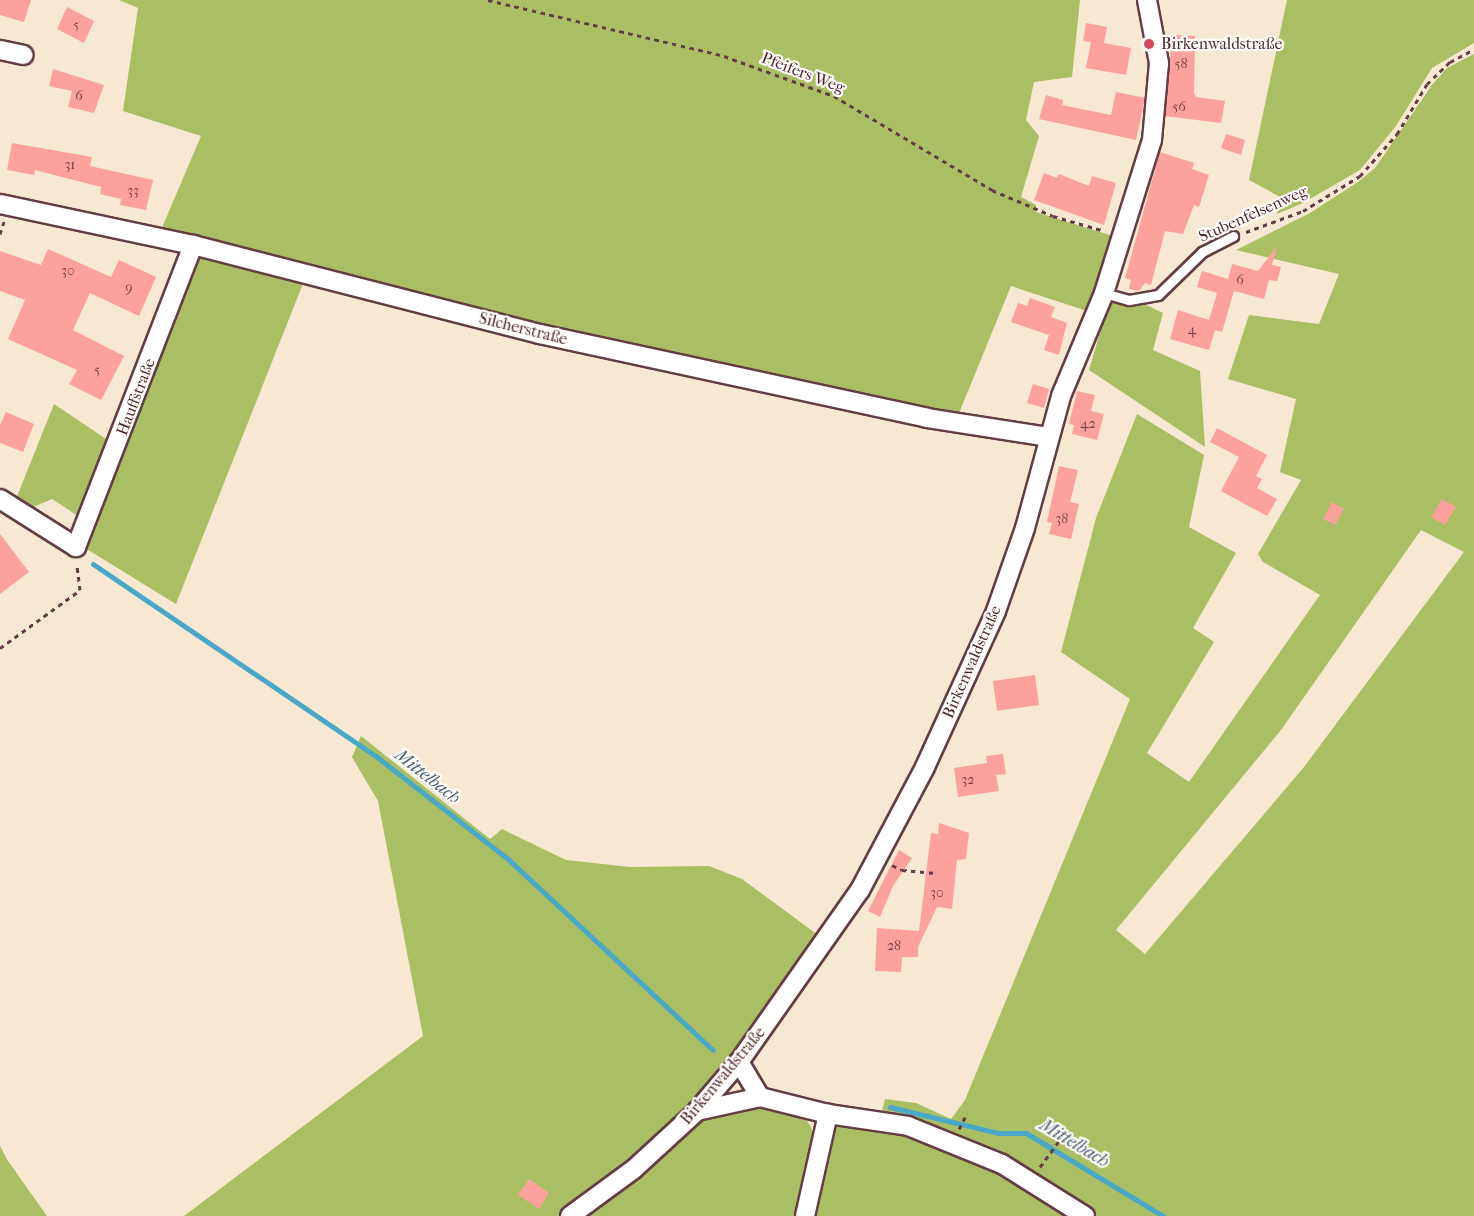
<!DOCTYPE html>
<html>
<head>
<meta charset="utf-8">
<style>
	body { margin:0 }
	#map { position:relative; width:1474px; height:1216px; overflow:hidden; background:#f6e8d1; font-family:"IM FELL French Canon",serif }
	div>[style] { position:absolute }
	.green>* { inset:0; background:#aabe63 }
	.stream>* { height:5px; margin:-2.5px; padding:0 2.5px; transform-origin:2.5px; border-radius:2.5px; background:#49a7c7 }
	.building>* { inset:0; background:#fca19c }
	.path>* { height:3px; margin-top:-1.5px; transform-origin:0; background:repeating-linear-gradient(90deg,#643d44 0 4.5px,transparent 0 9px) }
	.roads { filter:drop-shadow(2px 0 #643d44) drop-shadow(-2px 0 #643d44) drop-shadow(0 2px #643d44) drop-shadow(0 -2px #643d44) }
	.lane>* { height:9px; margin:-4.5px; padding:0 4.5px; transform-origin:4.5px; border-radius:4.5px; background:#fff }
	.street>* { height:18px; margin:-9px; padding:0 9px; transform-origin:9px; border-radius:9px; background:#fff }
	.dots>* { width:16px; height:16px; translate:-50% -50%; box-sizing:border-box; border:3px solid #fdfcf7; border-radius:50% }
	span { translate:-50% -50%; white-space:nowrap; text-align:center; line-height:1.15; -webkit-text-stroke:4.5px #fdfcf7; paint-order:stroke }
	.number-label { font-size:14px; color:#764047 }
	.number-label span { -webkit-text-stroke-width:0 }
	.poi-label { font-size:16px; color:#4a1f2b }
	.left { translate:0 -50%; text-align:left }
	.street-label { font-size:16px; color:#4a1f2b }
	.water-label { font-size:18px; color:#4a5c71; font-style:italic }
</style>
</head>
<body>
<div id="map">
	<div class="green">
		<i style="clip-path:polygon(119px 0,1080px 0,1072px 77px,1034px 82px,1026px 120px,1039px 136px,1021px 197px,1036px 205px,1036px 212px,1113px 236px,1087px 311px,1011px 286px,957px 418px,414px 296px,161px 230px,201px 136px,123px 111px,138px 8px)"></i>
		<i style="clip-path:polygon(1287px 0,1474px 0,1474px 43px,1432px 68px,1396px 126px,1360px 170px,1303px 203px,1277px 214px,1280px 197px,1249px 180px)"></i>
		<i style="clip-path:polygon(evenodd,1474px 54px,1474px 1216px,1093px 1216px,881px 1115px,885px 1099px,916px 1103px,951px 1119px,965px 1100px,1130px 699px,1061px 652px,1096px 518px,1137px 414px,1204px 455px,1189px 527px,1236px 553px,1193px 628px,1214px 642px,1147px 753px,1189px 782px,1320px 595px,1263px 562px,1258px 554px,1301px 480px,1280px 472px,1296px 399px,1228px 379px,1249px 315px,1319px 324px,1339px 274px,1236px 250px,1310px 213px,1358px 182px,1375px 168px,1432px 85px,1447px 68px,1474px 54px,1421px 530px,1464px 552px,1304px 767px,1145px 954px,1116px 930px,1281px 730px,1421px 530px)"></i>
		<i style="clip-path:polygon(211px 252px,304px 281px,176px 604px,85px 548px,199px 256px)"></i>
		<i style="clip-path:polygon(1113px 289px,1163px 313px,1153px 350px,1200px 371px,1205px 447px,1089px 370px)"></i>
		<i style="clip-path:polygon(54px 404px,112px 443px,81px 518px,52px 499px,31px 508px,16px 499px)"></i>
		<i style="clip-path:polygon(361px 736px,490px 839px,502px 829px,566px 860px,630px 867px,709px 866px,742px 879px,822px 938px,688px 1109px,612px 1176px,559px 1216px,184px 1216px,423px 1036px,378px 801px,352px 757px)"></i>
		<i style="clip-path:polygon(758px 1105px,803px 1115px,811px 1127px,814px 1139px,799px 1216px,585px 1216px,710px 1114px)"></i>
		<i style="clip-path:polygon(849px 1122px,916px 1136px,980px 1159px,1076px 1216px,812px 1216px,827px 1138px,835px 1126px)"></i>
		<i style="clip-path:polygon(0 1146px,8px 1161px,47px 1216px,0 1216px)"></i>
	</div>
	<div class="stream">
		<i style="left:93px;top:564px;width:343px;rotate:34.2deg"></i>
		<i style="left:377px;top:757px;width:166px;rotate:37.9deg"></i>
		<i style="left:508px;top:859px;width:280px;rotate:43deg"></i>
		<i style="left:890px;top:1107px;width:111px;rotate:13.5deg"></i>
		<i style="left:998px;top:1133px;width:28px"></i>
		<i style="left:1026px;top:1133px;width:160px;rotate:31.2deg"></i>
	</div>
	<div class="building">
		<i style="clip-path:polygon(0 0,31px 0,24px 22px,0 15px)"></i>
		<i style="clip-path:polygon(67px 7px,94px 21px,84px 43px,57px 29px)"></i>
		<i style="clip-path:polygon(1086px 23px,1107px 27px,1104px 43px,1131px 48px,1126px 75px,1086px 68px,1091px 42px,1083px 41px)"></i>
		<i style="clip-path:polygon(1172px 35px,1195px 36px,1194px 93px,1196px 97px,1225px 101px,1221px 123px,1165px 116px)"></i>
		<i style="clip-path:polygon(53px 69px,104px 85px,94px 113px,68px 107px,72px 91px,49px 86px)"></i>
		<i style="clip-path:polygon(1116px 92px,1145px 98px,1136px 140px,1039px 119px,1046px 95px,1063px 100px,1062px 105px,1111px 115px)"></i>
		<i style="clip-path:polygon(1226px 134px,1245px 140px,1241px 155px,1221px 148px)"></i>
		<i style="clip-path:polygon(12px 143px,92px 157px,90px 166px,153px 180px,146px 210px,120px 205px,121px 199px,100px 194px,101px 187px,35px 170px,34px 175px,7px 170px)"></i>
		<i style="clip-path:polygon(1160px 152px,1194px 163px,1192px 169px,1209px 175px,1199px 207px,1194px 205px,1183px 234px,1165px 231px,1151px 285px,1145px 283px,1139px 291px,1129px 289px,1131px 280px,1125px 278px)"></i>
		<i style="clip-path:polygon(1044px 173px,1057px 178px,1059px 174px,1089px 186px,1092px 176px,1116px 183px,1104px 225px,1034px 200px)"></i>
		<i style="clip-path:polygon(1277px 246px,1272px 265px,1281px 267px,1277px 281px,1269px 280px,1264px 299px,1234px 291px,1222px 332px,1215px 330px,1209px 350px,1170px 339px,1178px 310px,1209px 320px,1217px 293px,1197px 287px,1202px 271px,1228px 279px,1232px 264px,1258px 271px)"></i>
		<i style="clip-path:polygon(48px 249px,111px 277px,119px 260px,156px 277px,139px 316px,90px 293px,73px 330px,124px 356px,101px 400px,69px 384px,77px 370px,8px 339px,25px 300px,0 291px,0 251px,41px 265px)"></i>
		<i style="clip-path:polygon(1030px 298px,1055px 307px,1051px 317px,1067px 323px,1059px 355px,1044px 350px,1049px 335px,1011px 322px,1018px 303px,1027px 306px)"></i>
		<i style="clip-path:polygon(1033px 384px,1049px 389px,1044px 408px,1027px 403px)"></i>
		<i style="clip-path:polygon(1077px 391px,1095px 395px,1091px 411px,1104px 414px,1097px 440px,1072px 434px,1074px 425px,1069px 424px)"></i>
		<i style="clip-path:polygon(6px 412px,34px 424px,23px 452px,0 443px,0 425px)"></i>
		<i style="clip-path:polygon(1217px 428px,1267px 455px,1256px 476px,1262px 479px,1257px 488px,1277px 499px,1267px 516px,1221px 491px,1239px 457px,1210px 442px)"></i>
		<i style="clip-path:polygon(1059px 466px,1078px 470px,1070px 502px,1079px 504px,1071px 539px,1049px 534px,1052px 523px,1047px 522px)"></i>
		<i style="clip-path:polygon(1442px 499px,1456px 507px,1445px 525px,1431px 517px)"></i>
		<i style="clip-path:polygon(1332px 502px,1344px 509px,1335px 525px,1323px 519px)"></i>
		<i style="clip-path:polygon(0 534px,29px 572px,0 594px)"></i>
		<i style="clip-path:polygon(1035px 675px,1039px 705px,997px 711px,993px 681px)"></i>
		<i style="clip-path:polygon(1003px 754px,1006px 774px,996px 775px,999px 791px,958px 797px,954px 768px,987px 763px,986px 756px)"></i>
		<i style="clip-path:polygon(939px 823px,969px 833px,966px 859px,957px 860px,952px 909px,937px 907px,918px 947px,918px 957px,902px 957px,901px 972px,875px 971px,877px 928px,919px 931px,931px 833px,938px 834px)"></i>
		<i style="clip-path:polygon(899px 850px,912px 858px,893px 886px,880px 917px,868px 911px)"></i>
		<i style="clip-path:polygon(529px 1179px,549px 1193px,539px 1209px,518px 1195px)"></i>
	</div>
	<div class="path">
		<i style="left:488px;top:0;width:243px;rotate:13.3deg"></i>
		<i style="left:724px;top:56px;width:117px;rotate:20deg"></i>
		<i style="left:834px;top:96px;width:184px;rotate:30.7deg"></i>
		<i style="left:992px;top:190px;width:66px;rotate:23.1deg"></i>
		<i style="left:1053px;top:216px;width:54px;rotate:16.1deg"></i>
		<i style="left:1246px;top:232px;width:61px;rotate:-20.2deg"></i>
		<i style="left:1303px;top:211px;width:67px;rotate:-31.6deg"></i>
		<i style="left:1360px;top:176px;width:56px;rotate:-48.6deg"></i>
		<i style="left:1397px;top:134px;width:58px;rotate:-59deg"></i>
		<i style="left:1427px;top:84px;width:32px;rotate:-44deg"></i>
		<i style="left:1450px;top:62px;width:27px;rotate:-28deg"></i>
		<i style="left:0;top:234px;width:13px;rotate:-72deg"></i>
		<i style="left:0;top:648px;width:99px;rotate:-35.9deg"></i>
		<i style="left:80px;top:590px;width:26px;rotate:-97deg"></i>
		<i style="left:892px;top:865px;width:11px;rotate:27deg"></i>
		<i style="left:902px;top:870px;width:36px;rotate:5deg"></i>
		<i style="left:959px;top:1129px;width:18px;rotate:-63deg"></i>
		<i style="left:1040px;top:1167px;width:41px;rotate:-54deg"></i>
	</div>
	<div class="roads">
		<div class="lane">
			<i style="left:1104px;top:293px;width:26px;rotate:16deg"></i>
			<i style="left:1129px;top:300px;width:29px;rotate:-10deg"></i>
			<i style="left:1158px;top:295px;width:62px;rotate:-44.3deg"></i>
			<i style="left:1202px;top:252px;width:35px;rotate:-27deg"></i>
		</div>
		<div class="street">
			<i style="left:0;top:50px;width:24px;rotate:12deg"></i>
			<i style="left:0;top:204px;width:197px;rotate:12deg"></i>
			<i style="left:193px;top:245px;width:358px;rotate:14.4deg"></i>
			<i style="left:540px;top:334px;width:396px;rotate:12.2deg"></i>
			<i style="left:927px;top:418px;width:123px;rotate:8.9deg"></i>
			<i style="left:0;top:499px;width:90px;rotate:32.3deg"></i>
			<i style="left:76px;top:547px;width:324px;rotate:-68.8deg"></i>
			<i style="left:739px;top:1062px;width:41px;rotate:59deg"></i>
			<i style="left:697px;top:1111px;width:65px;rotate:-12.5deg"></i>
			<i style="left:760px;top:1097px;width:70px;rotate:14deg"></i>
			<i style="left:828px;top:1114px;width:81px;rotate:8.5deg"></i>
			<i style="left:908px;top:1126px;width:101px;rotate:22deg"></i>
			<i style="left:1002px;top:1164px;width:98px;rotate:32.1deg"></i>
			<i style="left:570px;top:1216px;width:79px;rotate:-36.3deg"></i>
			<i style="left:634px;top:1169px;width:86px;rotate:-42.6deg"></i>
			<i style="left:697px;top:1111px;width:65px;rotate:-49.4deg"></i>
			<i style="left:739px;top:1062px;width:210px;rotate:-54.9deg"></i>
			<i style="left:860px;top:890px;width:139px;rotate:-62.1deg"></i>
			<i style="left:925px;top:767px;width:171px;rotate:-65.5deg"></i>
			<i style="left:996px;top:611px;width:88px;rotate:-70.7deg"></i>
			<i style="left:1025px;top:528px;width:137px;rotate:-74.7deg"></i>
			<i style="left:1061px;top:396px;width:112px;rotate:-67.3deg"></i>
			<i style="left:1104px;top:293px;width:160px;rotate:-72.6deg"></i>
			<i style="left:1152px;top:140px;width:77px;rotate:-84.8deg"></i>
			<i style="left:1159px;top:63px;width:64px;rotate:-100.8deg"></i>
			<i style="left:805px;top:1216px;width:105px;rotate:-77.3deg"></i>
		</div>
	</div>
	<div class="dots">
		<i style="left:1149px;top:44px;background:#d1495b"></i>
	</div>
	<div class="number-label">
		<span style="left:76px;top:25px">5</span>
		<span style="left:1181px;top:64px">58</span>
		<span style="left:79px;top:96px">6</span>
		<span style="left:1179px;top:107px">56</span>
		<span style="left:70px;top:165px">31</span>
		<span style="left:133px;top:191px">33</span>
		<span style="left:68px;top:271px">30</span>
		<span style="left:1240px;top:280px">6</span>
		<span style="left:129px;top:288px">9</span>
		<span style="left:1192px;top:330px">4</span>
		<span style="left:97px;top:370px">5</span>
		<span style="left:1088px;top:424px">42</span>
		<span style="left:1062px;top:519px">38</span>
		<span style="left:968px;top:780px">32</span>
		<span style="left:937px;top:893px">30</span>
		<span style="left:894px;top:946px">28</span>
	</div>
	<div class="poi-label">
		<span class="left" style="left:1161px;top:44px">Birkenwaldstraße</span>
	</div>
	<div class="street-label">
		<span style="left:803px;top:73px;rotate:21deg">Pfeifers Weg</span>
		<span style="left:1253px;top:214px;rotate:-24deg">Stubenfelsenweg</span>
		<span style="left:523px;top:329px;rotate:14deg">Silcherstraße</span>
		<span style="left:136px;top:397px;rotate:-69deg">Hauffstraße</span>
		<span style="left:972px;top:662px;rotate:-66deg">Birkenwaldstraße</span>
		<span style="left:723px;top:1076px;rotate:-50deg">Birkenwaldstraße</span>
	</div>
	<div class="water-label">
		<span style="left:427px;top:777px;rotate:38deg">Mittelbach</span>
		<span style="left:1074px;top:1144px;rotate:31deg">Mittelbach</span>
	</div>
</div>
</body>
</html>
